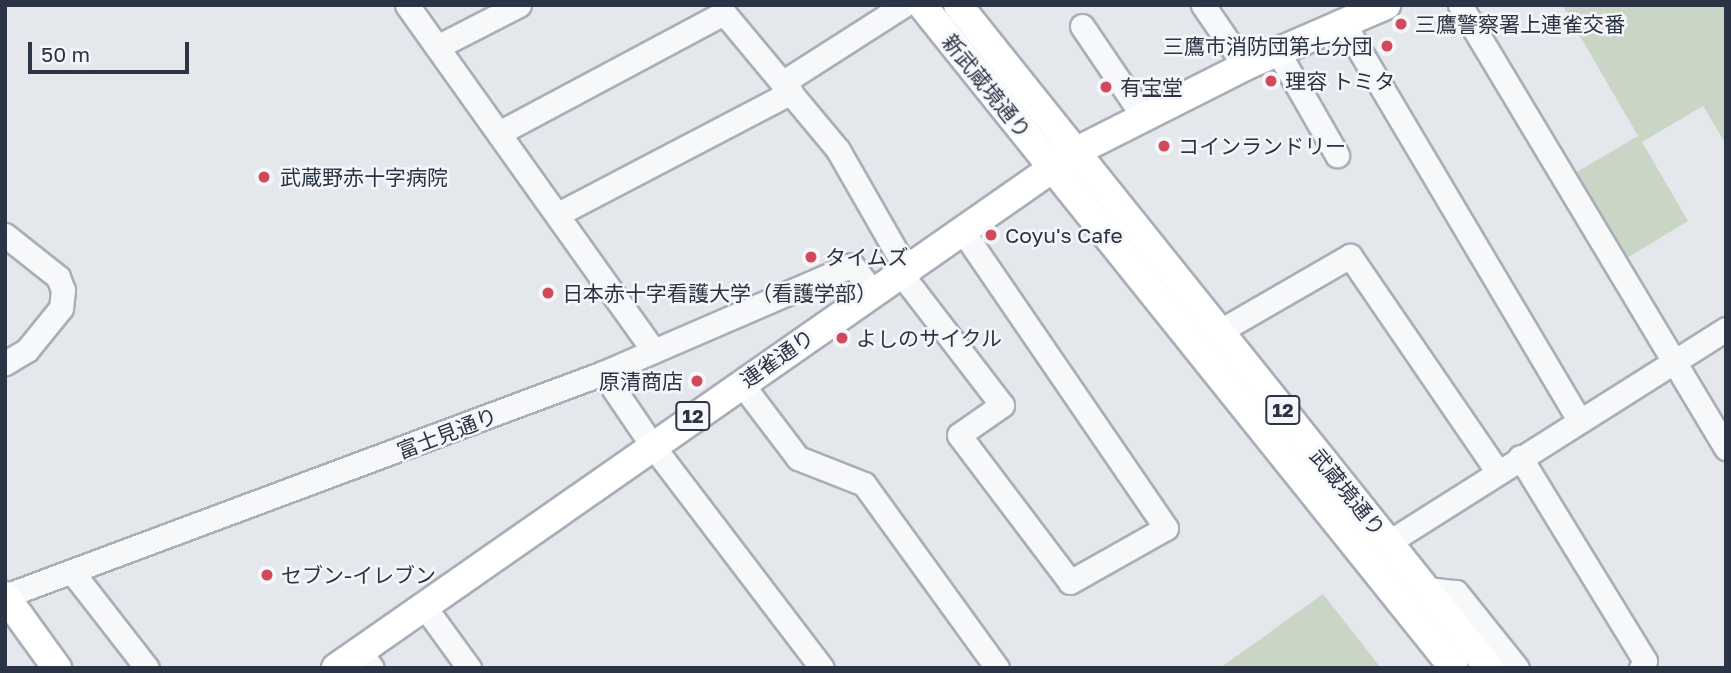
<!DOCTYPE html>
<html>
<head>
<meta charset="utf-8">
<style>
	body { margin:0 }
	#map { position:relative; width:1731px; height:673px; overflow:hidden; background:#e4e7ec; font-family:"Golos Text","Noto Sans JP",sans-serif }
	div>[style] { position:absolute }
	.green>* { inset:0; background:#c9d6c5 }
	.roads { filter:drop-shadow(2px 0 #a9aeb7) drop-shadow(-2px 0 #a9aeb7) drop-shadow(0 2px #a9aeb7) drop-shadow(0 -2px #a9aeb7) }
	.minor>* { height:23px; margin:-11.5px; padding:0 11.5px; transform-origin:11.5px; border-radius:11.5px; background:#f7f8fa }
	.major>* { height:28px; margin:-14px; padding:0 14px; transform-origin:14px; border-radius:14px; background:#fff }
	.dots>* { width:19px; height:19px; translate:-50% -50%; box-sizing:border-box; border:4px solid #f4f6f9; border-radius:50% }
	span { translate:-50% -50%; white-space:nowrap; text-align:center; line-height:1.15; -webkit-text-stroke:5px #f4f6f9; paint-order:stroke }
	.shield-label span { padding:2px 5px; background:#f4f6f9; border:2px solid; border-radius:5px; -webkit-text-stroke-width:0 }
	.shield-label { font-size:19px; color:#2b3445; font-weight:700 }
	.poi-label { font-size:21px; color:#2b3445 }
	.left { translate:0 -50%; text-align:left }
	.right { translate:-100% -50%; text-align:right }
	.street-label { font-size:21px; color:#2b3445 }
	.frame { position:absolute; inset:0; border:7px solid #2b3445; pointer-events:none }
	.scale { position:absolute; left:28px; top:42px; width:161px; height:32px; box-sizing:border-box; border:4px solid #2b3445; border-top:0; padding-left:9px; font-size:21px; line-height:24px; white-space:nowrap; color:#2b3445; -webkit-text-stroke:5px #f4f6f9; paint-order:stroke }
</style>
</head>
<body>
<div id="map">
	<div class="green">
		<i style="clip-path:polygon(1562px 5px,1726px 5px,1726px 144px,1703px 106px,1642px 142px,1688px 221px,1627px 258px,1575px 173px,1638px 136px)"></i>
		<i style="clip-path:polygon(1323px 594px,1381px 668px,1220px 668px)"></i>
	</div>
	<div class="roads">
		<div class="minor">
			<i style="left:407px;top:5px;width:425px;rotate:54.5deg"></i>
			<i style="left:1203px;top:5px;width:74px;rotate:55.5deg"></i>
			<i style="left:1460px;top:5px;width:517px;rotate:59.02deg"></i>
			<i style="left:1344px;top:24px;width:460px;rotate:59.3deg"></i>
			<i style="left:1082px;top:26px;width:109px;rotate:55.9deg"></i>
			<i style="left:437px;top:47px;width:92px;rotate:-27.1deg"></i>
			<i style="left:1278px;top:52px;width:119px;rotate:60.2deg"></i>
			<i style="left:782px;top:83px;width:145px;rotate:-32.6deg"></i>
			<i style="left:499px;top:133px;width:255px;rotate:-28.1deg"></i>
			<i style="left:724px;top:13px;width:178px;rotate:50.2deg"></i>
			<i style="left:838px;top:150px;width:135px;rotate:60.2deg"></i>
			<i style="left:558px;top:214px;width:263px;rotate:-27.6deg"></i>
			<i style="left:5px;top:235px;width:68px;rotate:38.4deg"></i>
			<i style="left:58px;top:277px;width:14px;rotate:69deg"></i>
			<i style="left:63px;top:290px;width:18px;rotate:96deg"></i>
			<i style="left:61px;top:308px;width:54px;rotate:129deg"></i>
			<i style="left:27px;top:350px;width:26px;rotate:149deg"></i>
			<i style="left:899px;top:271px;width:169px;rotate:52.5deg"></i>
			<i style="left:1002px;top:405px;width:52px;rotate:145.1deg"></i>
			<i style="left:959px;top:435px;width:184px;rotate:52.9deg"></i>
			<i style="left:1070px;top:582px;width:110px;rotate:-29.4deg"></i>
			<i style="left:1166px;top:528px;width:363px;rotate:-124.4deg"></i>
			<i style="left:1220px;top:331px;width:150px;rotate:-30deg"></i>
			<i style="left:1350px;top:256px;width:260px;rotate:55.6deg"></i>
			<i style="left:603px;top:373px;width:87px;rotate:55.8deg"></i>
			<i style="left:652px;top:445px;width:280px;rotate:52.7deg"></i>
			<i style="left:741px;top:383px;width:94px;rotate:52.8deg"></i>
			<i style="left:798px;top:458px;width:71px;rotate:21.5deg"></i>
			<i style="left:864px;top:484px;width:227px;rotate:54.1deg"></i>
			<i style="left:1520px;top:457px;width:239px;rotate:58.5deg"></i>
			<i style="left:1645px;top:661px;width:8px;rotate:120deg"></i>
			<i style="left:1389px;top:542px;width:399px;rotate:-32.3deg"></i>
			<i style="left:73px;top:573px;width:120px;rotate:52.1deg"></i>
			<i style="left:1426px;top:589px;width:30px;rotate:6deg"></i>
			<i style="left:1456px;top:592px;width:97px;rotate:51.2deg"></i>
			<i style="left:5px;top:596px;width:638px;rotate:-20.45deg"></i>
			<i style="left:603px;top:373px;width:271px;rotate:-23.4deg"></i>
			<i style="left:852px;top:265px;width:33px;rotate:52deg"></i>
			<i style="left:424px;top:606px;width:77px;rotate:54deg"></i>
			<i style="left:359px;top:651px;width:21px;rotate:53deg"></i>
		</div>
		<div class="major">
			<i style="left:922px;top:5px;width:850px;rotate:51.26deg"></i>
			<i style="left:958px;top:5px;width:849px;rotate:51.31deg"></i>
			<i style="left:5px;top:596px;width:89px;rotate:54.2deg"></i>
			<i style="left:336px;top:668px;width:904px;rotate:-34.9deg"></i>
			<i style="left:1077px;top:151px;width:188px;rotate:-26.8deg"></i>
			<i style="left:1245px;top:66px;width:154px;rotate:-23.4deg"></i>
		</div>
	</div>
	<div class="dots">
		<i style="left:1401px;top:24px;background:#d1495b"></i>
		<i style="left:1387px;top:46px;background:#d1495b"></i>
		<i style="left:1271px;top:81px;background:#d1495b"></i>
		<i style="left:1106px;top:87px;background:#d1495b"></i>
		<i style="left:1164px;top:146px;background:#d1495b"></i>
		<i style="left:264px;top:177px;background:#d1495b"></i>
		<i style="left:991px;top:235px;background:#d1495b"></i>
		<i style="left:811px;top:257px;background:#d1495b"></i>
		<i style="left:548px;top:293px;background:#d1495b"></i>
		<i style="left:842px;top:338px;background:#d1495b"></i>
		<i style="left:697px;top:381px;background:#d1495b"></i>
		<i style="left:267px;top:575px;background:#d1495b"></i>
	</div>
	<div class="shield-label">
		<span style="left:1283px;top:410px">12</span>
		<span style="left:693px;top:416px">12</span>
	</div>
	<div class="poi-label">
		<span class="left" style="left:1415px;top:24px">三鷹警察署上連雀交番</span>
		<span class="right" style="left:1373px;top:46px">三鷹市消防団第七分団</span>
		<span class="left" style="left:1285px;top:81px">理容 トミタ</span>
		<span class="left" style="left:1120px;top:87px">有宝堂</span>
		<span class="left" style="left:1178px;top:146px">コインランドリー</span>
		<span class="left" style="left:280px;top:177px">武蔵野赤十字病院</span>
		<span class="left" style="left:1005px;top:235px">Coyu's Cafe</span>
		<span class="left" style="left:825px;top:257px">タイムズ</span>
		<span class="left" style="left:562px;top:293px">日本赤十字看護大学（看護学部）</span>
		<span class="left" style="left:856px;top:338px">よしのサイクル</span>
		<span class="right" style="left:683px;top:381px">原清商店</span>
		<span class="left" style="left:281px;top:575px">セブン-イレブン</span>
	</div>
	<div class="street-label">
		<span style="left:987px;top:86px;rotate:51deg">新武蔵境通り</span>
		<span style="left:777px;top:358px;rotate:-35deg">連雀通り</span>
		<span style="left:447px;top:433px;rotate:-21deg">富士見通り</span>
		<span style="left:1348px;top:492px;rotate:51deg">武蔵境通り</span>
	</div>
	<div class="frame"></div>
	<div class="scale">50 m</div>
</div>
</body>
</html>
